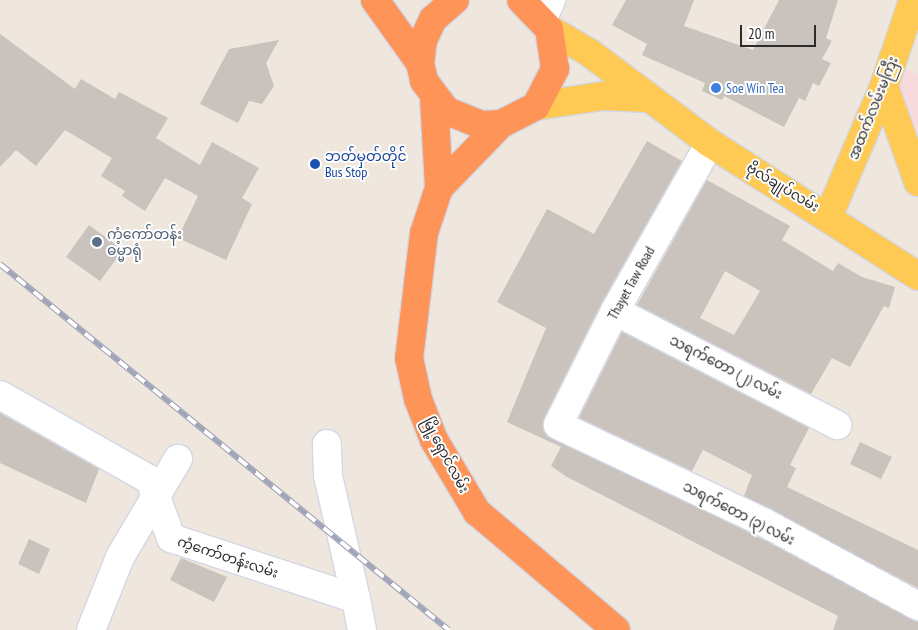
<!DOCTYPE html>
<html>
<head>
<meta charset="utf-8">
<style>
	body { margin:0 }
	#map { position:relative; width:918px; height:630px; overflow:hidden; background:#efe6dd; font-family:"PT Sans Narrow","Noto Sans Myanmar",sans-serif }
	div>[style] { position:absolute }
	.medical>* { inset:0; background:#f6dadd }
	.building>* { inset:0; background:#cac3bd }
	.roads { filter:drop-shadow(1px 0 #d2d7e6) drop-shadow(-1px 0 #d2d7e6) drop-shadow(0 1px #d2d7e6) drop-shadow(0 -1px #d2d7e6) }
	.minor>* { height:28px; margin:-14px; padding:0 14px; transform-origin:14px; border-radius:14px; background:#fff }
	.major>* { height:28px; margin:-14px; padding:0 14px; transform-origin:14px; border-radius:14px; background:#feca53 }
	.highway>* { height:28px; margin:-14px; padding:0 14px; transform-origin:14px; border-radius:14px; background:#ff9458 }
	.rail>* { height:5.5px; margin-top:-2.75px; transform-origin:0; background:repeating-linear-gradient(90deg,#fff 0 11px,#9fa4b8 0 22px); box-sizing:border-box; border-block:1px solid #9fa4b8 }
	.dots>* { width:14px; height:14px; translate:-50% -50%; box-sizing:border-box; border:2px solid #fff; border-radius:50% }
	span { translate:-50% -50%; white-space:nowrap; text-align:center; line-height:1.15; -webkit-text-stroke:4px #fff; paint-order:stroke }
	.shop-label { font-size:14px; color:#366cbe }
	.left { translate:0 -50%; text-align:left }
	.street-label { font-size:14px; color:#2c2c2c }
	.transit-label { font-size:14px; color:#164399 }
	.service-label { font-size:14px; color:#4e5e75 }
	.scale { position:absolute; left:740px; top:25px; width:76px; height:22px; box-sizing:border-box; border:2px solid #2c2c2c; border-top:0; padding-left:6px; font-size:15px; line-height:18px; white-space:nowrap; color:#2c2c2c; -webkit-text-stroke:4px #fff; paint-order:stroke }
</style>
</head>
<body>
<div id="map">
	<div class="medical">
		<i style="clip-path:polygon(905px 69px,918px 74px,918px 144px,898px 88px)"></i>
	</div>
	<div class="building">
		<i style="clip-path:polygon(626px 0,694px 0,684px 26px,753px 50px,779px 0,838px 0,826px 38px,832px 41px,822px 59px,831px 63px,819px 86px,813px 83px,805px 101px,799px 98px,784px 127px,724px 96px,722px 100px,702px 91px,705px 83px,642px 55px,647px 44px,612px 25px)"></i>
		<i style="clip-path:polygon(0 34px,75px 89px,81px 79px,115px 99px,119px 92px,168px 118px,156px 138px,200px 165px,212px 142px,259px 168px,242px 198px,252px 204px,226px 260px,178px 238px,198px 196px,165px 178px,145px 211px,122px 196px,125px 191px,101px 176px,112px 158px,65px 130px,36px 166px,16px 150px,0 167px)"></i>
		<i style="clip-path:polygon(279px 40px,266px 63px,274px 86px,262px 104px,249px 101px,238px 123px,200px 104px,229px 49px)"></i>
		<i style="clip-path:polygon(647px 141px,682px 161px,601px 304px,544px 418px,545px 433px,760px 538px,918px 622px,918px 630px,833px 630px,838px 616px,567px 477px,551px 466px,561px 447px,507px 422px,546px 328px,497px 302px,547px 209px,594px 234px)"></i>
		<i style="clip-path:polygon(evenodd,707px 180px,790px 226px,782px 240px,833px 271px,838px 263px,862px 277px,895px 287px,889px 308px,884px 306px,850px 367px,832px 358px,811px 394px,637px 305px,707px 180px,725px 271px,760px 291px,734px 335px,700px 318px,725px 271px)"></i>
		<i style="clip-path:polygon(89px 225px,123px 250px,100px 281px,66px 257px)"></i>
		<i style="clip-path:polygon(622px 332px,809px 428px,790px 465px,796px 468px,787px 487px,918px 550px,918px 588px,744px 496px,752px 475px,703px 450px,692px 471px,579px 418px)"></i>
		<i style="clip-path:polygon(0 413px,99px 469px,86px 503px,0 463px)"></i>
		<i style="clip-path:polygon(860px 442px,892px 457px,881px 479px,850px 464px)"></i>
		<i style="clip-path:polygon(29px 539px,50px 549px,39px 574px,18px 564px)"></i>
		<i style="clip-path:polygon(181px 558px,227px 577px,214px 602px,170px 580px)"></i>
	</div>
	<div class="roads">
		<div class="minor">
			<i style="left:543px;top:18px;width:20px;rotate:-66deg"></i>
			<i style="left:710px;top:143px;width:193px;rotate:119.5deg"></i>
			<i style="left:615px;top:311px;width:127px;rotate:116.6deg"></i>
			<i style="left:558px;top:425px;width:231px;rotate:25.3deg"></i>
			<i style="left:767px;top:524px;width:172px;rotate:28.5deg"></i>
			<i style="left:615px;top:311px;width:250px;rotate:27.2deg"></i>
			<i style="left:0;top:395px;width:172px;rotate:29.5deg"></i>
			<i style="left:150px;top:480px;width:62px;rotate:70.1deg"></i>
			<i style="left:171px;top:538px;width:195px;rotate:18.2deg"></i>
			<i style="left:356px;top:599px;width:126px;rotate:-102.8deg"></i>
			<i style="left:328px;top:476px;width:32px;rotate:-92deg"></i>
			<i style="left:356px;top:599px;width:32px;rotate:79deg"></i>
			<i style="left:91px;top:630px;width:79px;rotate:-68.3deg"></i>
			<i style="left:120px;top:557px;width:114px;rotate:-59.4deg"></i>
		</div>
		<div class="major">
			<i style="left:549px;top:29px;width:48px;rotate:30.3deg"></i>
			<i style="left:590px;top:53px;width:150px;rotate:36.9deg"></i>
			<i style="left:710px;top:143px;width:247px;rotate:32.6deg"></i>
			<i style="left:884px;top:86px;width:102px;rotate:70.5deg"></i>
			<i style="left:536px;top:106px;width:68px;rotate:-8.5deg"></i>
			<i style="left:603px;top:96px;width:44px;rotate:2.6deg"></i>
			<i style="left:829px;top:215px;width:140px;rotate:-66.9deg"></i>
			<i style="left:884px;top:86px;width:91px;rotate:-71.4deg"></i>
		</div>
		<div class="highway">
			<i style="left:375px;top:0;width:77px;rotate:54.5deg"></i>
			<i style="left:455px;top:0;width:29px;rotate:139deg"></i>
			<i style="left:433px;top:19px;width:23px;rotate:115deg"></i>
			<i style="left:423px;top:40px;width:23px;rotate:97deg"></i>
			<i style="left:420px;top:63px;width:18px;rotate:77deg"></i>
			<i style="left:424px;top:81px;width:38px;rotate:53deg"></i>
			<i style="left:447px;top:111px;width:38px;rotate:22deg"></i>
			<i style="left:482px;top:125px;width:19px;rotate:-3deg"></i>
			<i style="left:501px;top:124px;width:39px;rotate:-27deg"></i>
			<i style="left:536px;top:106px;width:42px;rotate:-62.8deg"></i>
			<i style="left:555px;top:69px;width:40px;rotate:-98.5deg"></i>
			<i style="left:549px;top:29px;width:40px;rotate:-134deg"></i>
			<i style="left:434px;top:98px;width:90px;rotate:86.8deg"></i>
			<i style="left:439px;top:188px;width:47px;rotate:108.4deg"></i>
			<i style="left:424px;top:233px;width:126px;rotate:96.8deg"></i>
			<i style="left:409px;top:358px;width:42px;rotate:77.6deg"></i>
			<i style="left:418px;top:399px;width:44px;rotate:68.7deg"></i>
			<i style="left:434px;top:440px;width:84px;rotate:59.2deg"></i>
			<i style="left:477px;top:512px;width:182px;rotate:40.3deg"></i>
			<i style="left:439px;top:188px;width:89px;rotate:-45.9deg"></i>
		</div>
	</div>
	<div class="rail">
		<i style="left:0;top:264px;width:579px;rotate:39.19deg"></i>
	</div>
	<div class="dots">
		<i style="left:716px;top:88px;background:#3f7fe0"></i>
		<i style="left:315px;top:164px;background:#1a4fb4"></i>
		<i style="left:97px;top:242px;background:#5c6f8a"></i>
	</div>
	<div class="shop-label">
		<span class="left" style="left:726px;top:88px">Soe Win Tea</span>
	</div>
	<div class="street-label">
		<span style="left:873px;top:108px;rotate:-68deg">အထက်လမ်းမကြီး</span>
		<span style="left:783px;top:187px;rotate:31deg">ဗိုလ်ချုပ်လမ်း</span>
		<span style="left:631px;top:283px;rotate:-61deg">Thayet Taw Road</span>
		<span style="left:726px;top:367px;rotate:27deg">သရက်တော (၂) လမ်း</span>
		<span style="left:446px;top:455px;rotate:62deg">မြို့ရှောင်လမ်း</span>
		<span style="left:739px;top:513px;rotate:27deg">သရက်တော (၃) လမ်း</span>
		<span style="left:228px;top:557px;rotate:18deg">ကံ့ကော်တန်းလမ်း</span>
	</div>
	<div class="transit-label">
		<span class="left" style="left:325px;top:164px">ဘတ်မှတ်တိုင်<br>Bus Stop</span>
	</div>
	<div class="service-label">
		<span class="left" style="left:107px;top:242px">ကံ့ကော်တန်း<br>ဓမ္မာရုံ</span>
	</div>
	<div class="scale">20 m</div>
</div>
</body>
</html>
